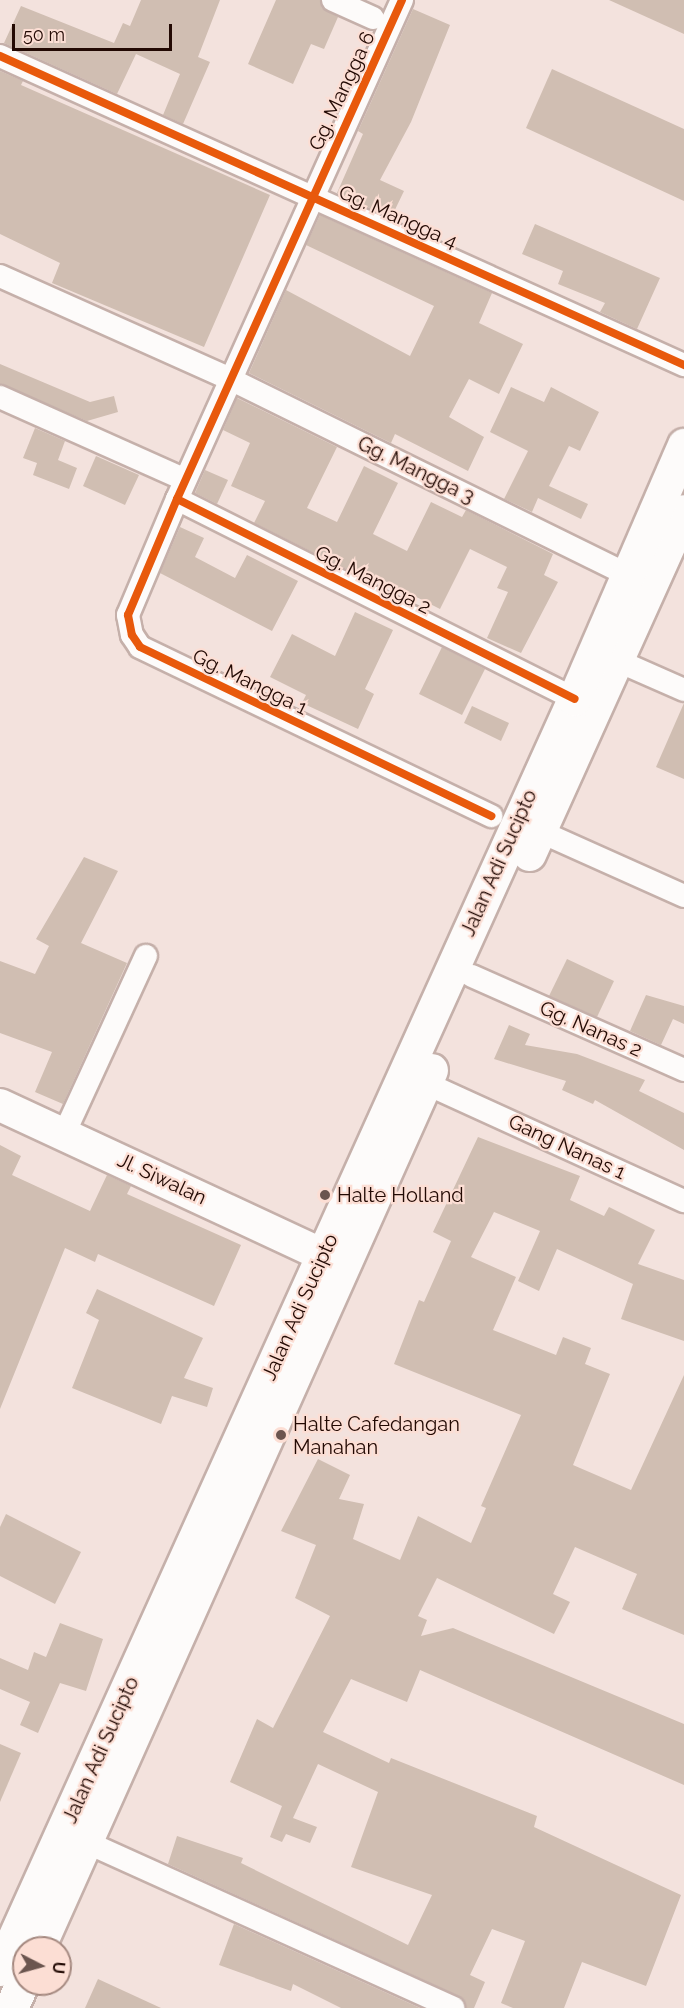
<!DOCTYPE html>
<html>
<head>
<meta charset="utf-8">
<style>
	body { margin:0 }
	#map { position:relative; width:684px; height:2008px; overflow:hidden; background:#f3e2dd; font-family:Raleway,sans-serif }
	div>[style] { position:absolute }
	.building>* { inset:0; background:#d0beb2 }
	.roads { filter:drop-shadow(2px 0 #c5b0aa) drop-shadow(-2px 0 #c5b0aa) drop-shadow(0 2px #c5b0aa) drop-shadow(0 -2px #c5b0aa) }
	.street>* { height:22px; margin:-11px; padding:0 11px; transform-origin:11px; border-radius:11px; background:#fdfbfa }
	.secondary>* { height:32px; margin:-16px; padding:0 16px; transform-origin:16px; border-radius:16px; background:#fdfbfa }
	.highway>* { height:33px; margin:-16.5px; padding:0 16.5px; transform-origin:16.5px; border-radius:16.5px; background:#fdfbfa }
	.cycleway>* { height:8px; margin:-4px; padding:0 4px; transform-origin:4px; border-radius:4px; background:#e8590c }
	.dots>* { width:16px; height:16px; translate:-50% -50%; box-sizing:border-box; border:3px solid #fcded4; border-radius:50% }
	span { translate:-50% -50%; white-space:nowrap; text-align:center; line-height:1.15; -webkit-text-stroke:4.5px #fcded4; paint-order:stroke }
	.street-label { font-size:20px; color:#220903 }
	.poi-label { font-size:20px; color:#220903 }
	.left { translate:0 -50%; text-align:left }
	.north { position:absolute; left:12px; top:1936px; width:60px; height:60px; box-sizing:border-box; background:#fcded4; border:2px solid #a58980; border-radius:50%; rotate:96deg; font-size:16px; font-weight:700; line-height:24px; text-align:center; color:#220903 }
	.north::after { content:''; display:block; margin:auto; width:21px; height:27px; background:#6b554f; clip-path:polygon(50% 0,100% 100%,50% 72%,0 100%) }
	.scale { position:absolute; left:12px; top:24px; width:160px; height:27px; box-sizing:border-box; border:3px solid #220903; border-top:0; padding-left:8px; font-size:18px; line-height:21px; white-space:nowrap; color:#220903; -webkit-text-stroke:4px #fcded4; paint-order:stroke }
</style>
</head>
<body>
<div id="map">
	<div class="building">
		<i style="clip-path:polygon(141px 0,220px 0,198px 57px,210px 62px,183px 124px,163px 115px,180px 74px,136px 54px,117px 94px,4px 43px,21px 6px,114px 43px,123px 23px,130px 26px)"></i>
		<i style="clip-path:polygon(276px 0,320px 0,322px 8px,338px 17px,324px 49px,311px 44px,293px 84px,248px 64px)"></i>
		<i style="clip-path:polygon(609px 0,684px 0,684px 34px)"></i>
		<i style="clip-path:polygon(413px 9px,450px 25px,411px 122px,380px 180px,404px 191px,391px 218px,337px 193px,363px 134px,358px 131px)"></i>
		<i style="clip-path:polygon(552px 69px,684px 129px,684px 201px,526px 128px)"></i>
		<i style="clip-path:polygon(0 71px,23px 81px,21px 85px,270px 195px,204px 347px,52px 283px,60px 263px,0 234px)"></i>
		<i style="clip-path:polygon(320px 215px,492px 293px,479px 323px,523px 344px,499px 394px,469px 379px,449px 417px,484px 437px,468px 471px,395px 434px,391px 443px,249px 373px,286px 290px,410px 356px,434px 306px,306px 245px)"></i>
		<i style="clip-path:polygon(535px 224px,660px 278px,637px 329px,600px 312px,605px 303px,558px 284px,563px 271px,522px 254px)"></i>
		<i style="clip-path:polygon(0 364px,90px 402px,114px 396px,118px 412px,87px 421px,0 384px)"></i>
		<i style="clip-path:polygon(511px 387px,544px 402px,551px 387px,599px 412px,580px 451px,569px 446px,549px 486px,588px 504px,581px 519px,538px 498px,532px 512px,504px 499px,528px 451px,490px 432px)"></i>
		<i style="clip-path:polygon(237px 398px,337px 447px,307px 508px,337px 522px,364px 466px,398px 483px,373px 534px,407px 551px,431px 502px,462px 517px,466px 510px,553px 554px,544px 575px,558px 582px,521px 653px,487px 638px,508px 592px,497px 588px,507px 567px,470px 549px,440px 609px,367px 572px,364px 578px,254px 523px,265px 501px,231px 486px,250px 443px,223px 430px)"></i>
		<i style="clip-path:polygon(35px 428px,65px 441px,58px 460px,77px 468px,69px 489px,33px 475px,37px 463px,23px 458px)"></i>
		<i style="clip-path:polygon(96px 456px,139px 475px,125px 505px,83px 486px)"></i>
		<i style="clip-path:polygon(205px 470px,228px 480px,217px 504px,195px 493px)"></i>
		<i style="clip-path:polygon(180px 527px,204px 538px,195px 557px,235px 578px,247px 555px,298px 581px,272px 631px,160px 573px)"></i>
		<i style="clip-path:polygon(355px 612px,393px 630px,365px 689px,374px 694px,358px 729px,302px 703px,306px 695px,270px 677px,292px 634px,335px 656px)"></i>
		<i style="clip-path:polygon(442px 647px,485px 669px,462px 715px,419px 694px)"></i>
		<i style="clip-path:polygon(684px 703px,684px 779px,656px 767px)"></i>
		<i style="clip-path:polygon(472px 706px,509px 723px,501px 741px,464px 723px)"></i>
		<i style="clip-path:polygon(84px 857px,118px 871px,81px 943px,127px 963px,63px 1104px,35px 1092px,52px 1052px,0 1033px,0 961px,35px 974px,49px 946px,36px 939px)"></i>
		<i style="clip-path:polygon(567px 959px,614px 981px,597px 1017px,549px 996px)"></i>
		<i style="clip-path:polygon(646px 995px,684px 1006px,684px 1024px,673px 1019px,661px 1045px,630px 1031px)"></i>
		<i style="clip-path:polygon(509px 1025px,530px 1034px,525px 1045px,577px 1054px,645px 1080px,639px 1091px,684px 1113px,684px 1150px,595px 1100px,593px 1104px,562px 1090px,566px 1081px,494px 1059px)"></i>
		<i style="clip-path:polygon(478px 1137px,580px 1176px,570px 1200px,604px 1216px,609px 1207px,655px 1230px,638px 1264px,684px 1280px,684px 1341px,621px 1319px,633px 1284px,557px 1249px,539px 1291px,518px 1281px,540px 1231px,494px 1212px,471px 1257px,516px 1277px,493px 1330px,556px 1355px,563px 1337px,591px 1348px,585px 1364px,610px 1374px,573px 1465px,631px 1490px,684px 1375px,684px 1635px,622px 1609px,637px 1574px,575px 1547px,553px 1594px,570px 1602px,554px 1634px,437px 1578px,418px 1616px,427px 1620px,421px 1636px,453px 1628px,684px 1724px,684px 1785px,420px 1670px,407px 1702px,351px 1679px,323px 1732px,389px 1763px,391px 1758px,537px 1816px,534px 1827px,681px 1895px,646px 1986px,582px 1962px,564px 2008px,513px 2008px,501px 2003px,525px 1941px,492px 1929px,470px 1975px,485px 1982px,474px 2008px,466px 2008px,459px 1996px,168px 1864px,177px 1836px,243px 1858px,241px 1863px,408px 1945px,432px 1895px,351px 1867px,378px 1792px,318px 1764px,293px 1818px,317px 1827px,310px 1843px,286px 1834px,282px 1842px,270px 1837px,282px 1806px,230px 1782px,257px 1719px,273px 1728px,330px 1616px,295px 1598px,316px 1545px,281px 1531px,318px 1459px,350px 1475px,339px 1499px,364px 1504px,353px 1539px,400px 1560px,418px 1516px,471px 1543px,486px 1508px,481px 1506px,521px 1415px,394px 1364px,419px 1300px,424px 1302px,451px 1241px,433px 1232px)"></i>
		<i style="clip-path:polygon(0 1145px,21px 1156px,12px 1175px,90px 1211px,107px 1175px,131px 1186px,127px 1194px,241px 1245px,214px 1306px,98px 1254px,95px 1262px,65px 1248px,0 1409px)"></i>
		<i style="clip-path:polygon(97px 1289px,203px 1338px,184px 1378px,213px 1388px,207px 1407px,172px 1396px,161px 1424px,72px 1388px,99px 1320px,86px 1313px)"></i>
		<i style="clip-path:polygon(6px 1514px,81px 1552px,55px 1604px,0 1576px,0 1527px)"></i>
		<i style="clip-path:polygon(60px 1623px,103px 1639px,86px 1691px,60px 1683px,38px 1733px,20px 1725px,30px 1702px,0 1689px,0 1658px,28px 1670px,34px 1652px,46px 1657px)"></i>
		<i style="clip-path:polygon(0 1744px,21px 1753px,0 1802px)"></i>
		<i style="clip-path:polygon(234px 1924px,420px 2008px,341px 2008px,293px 1984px,291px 1991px,219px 1965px)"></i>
		<i style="clip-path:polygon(98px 1979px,161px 2008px,85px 2008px)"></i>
	</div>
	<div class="roads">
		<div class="street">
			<i style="left:333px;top:0;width:44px;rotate:24.2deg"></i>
			<i style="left:402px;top:0;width:547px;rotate:114.27deg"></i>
			<i style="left:177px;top:499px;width:445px;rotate:26.7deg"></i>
			<i style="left:0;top:56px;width:751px;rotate:24.31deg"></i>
			<i style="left:0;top:276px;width:252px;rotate:24.1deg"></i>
			<i style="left:230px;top:379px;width:444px;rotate:26.2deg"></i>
			<i style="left:0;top:397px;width:201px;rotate:24.1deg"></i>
			<i style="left:177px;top:499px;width:126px;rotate:112.9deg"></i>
			<i style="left:128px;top:615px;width:20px;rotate:79deg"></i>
			<i style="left:132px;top:635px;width:14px;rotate:56deg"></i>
			<i style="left:140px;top:647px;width:390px;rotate:25.7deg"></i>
			<i style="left:616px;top:660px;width:74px;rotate:23.8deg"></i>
			<i style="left:539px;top:831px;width:159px;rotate:24.1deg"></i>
			<i style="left:472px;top:976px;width:232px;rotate:23.9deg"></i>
			<i style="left:425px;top:1083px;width:285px;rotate:24.5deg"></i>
			<i style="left:64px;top:1134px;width:196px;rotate:-65.3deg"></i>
			<i style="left:86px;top:1842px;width:403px;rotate:24.3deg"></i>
		</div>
		<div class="secondary">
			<i style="left:0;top:1105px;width:356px;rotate:24.9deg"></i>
		</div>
		<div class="highway">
			<i style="left:529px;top:854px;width:376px;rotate:-65.7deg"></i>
			<i style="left:38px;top:1948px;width:962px;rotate:-65.89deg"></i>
			<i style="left:0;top:1969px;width:1394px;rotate:-65.68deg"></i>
			<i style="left:574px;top:699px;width:277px;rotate:-66.6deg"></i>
			<i style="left:11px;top:2008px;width:32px;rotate:-66deg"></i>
		</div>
	</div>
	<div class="cycleway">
		<i style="left:402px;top:0;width:547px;rotate:114.27deg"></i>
		<i style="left:177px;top:499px;width:445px;rotate:26.7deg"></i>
		<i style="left:0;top:56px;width:751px;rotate:24.31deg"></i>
		<i style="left:177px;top:499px;width:126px;rotate:112.9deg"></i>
		<i style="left:128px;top:615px;width:20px;rotate:79deg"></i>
		<i style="left:132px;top:635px;width:14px;rotate:56deg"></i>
		<i style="left:140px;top:647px;width:390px;rotate:25.7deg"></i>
	</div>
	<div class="dots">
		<i style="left:325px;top:1195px;background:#6b554f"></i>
		<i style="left:281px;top:1435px;background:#6b554f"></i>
	</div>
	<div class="street-label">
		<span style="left:342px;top:91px;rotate:-65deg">Gg. Mangga 6</span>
		<span style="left:398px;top:217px;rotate:24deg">Gg. Mangga 4</span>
		<span style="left:416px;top:470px;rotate:26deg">Gg. Mangga 3</span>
		<span style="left:373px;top:580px;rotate:27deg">Gg. Mangga 2</span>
		<span style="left:250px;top:682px;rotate:26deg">Gg. Mangga 1</span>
		<span style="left:499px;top:863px;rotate:-66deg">Jalan Adi Sucipto</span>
		<span style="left:591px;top:1029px;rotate:24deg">Gg. Nanas 2</span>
		<span style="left:567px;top:1147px;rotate:25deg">Gang Nanas 1</span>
		<span style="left:162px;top:1179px;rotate:25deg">Jl. Siwalan</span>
		<span style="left:300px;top:1307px;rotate:-66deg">Jalan Adi Sucipto</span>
		<span style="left:101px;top:1750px;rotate:-66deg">Jalan Adi Sucipto</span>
	</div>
	<div class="poi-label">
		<span class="left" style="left:337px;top:1195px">Halte Holland</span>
		<span class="left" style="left:293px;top:1436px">Halte Cafedangan<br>Manahan</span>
	</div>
	<div class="north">U</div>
	<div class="scale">50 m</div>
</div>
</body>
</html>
